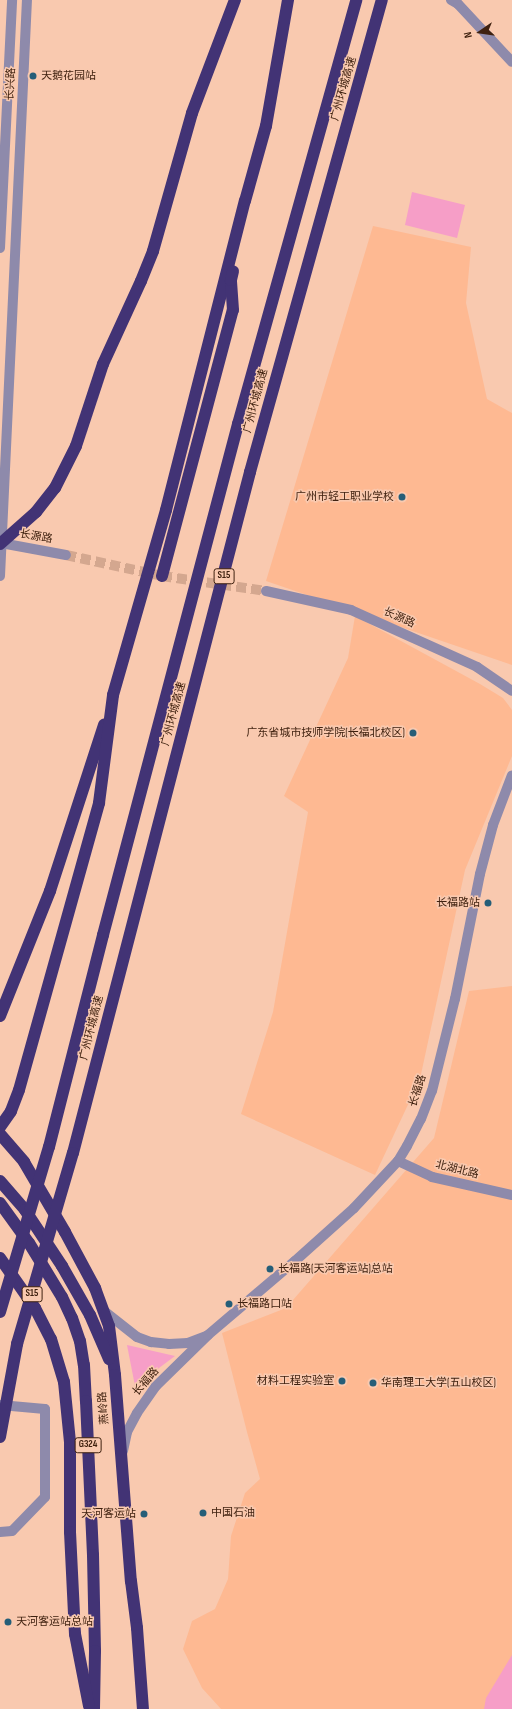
<!DOCTYPE html>
<html>
<head>
<meta charset="utf-8">
<style>
	body { margin:0 }
	#map { position:relative; width:512px; height:1709px; overflow:hidden; background:#f9c9af; font-family:"Sofia Sans Condensed","Noto Sans SC",sans-serif }
	div>[style] { position:absolute }
	.built>* { inset:0; background:#feb992 }
	.green>* { inset:0; background:#f69ec7 }
	.minor-tunnel>* { height:10px; margin-top:-5px; transform-origin:0; background:repeating-linear-gradient(90deg,#d4a78f 0 10px,transparent 0 15px) }
	.minor>* { height:10px; margin:-5px; padding:0 5px; transform-origin:5px; border-radius:5px; background:#8e8aab }
	.highway>* { height:12px; margin:-6px; padding:0 6px; transform-origin:6px; border-radius:6px; background:#423375 }
	.highway-bridge>* { height:12px; margin:-6px; padding:0 6px; transform-origin:6px; border-radius:6px; background:#423375 }
	.dots>* { width:11px; height:11px; translate:-50% -50%; box-sizing:border-box; border:2px solid #f9c9af; border-radius:50% }
	span { translate:-50% -50%; white-space:nowrap; text-align:center; line-height:1.15; -webkit-text-stroke:3px #f9c9af; paint-order:stroke }
	.shield-label span { padding:1px 3px; background:#f9c9af; border:1px solid; border-radius:3px; -webkit-text-stroke-width:0 }
	.shield-label { font-size:10px; color:#3f210f; font-weight:700 }
	.poi-label { font-size:11px; color:#3f210f }
	.left { translate:0 -50%; text-align:left }
	.right { translate:-100% -50%; text-align:right }
	.street-label { font-size:11px; color:#3f210f }
	.north { position:absolute; left:460px; top:12px; width:40px; height:40px; -webkit-text-stroke:3px #f9c9af; paint-order:stroke; rotate:257deg; font-size:11px; font-weight:700; line-height:16px; text-align:center; color:#3f210f }
	.north::after { content:''; display:block; margin:auto; width:14px; height:18px; background:#3f210f; clip-path:polygon(50% 0,100% 100%,50% 72%,0 100%) }
</style>
</head>
<body>
<div id="map">
	<div class="built">
		<i style="clip-path:polygon(373px 226px,471px 247px,466px 303px,487px 399px,512px 413px,512px 665px,266px 581px)"></i>
		<i style="clip-path:polygon(355px 616px,480px 684px,503px 698px,512px 710px,512px 756px,465px 870px,420px 1079px,375px 1175px,241px 1114px,273px 1012px,308px 812px,284px 796px,348px 658px)"></i>
		<i style="clip-path:polygon(512px 986px,512px 1709px,221px 1709px,202px 1688px,183px 1649px,192px 1621px,215px 1609px,228px 1579px,231px 1536px,245px 1493px,260px 1479px,247px 1432px,222px 1333px,286px 1308px,434px 1138px,469px 991px)"></i>
	</div>
	<div class="green">
		<i style="clip-path:polygon(412px 192px,465px 205px,457px 238px,405px 225px)"></i>
		<i style="clip-path:polygon(127px 1345px,175px 1356px,135px 1386px)"></i>
		<i style="clip-path:polygon(512px 1655px,512px 1709px,484px 1709px,486px 1698px)"></i>
	</div>
	<div class="minor-tunnel">
		<i style="left:66px;top:555px;width:98px;rotate:12.3deg"></i>
		<i style="left:162px;top:576px;width:105px;rotate:8.2deg"></i>
	</div>
	<div class="minor">
		<i style="left:451px;top:0;width:8px;rotate:30deg"></i>
		<i style="left:458px;top:4px;width:79px;rotate:47deg"></i>
		<i style="left:0;top:248px;width:248px;rotate:-87.2deg"></i>
		<i style="left:1px;top:543px;width:66px;rotate:10.5deg"></i>
		<i style="left:0;top:576px;width:577px;rotate:-87.32deg"></i>
		<i style="left:266px;top:591px;width:87px;rotate:12.6deg"></i>
		<i style="left:351px;top:610px;width:138px;rotate:24.3deg"></i>
		<i style="left:477px;top:667px;width:42px;rotate:34.4deg"></i>
		<i style="left:398px;top:1161px;width:38px;rotate:25deg"></i>
		<i style="left:432px;top:1177px;width:82px;rotate:12.7deg"></i>
		<i style="left:104px;top:1311px;width:42px;rotate:38.2deg"></i>
		<i style="left:137px;top:1337px;width:15px;rotate:20deg"></i>
		<i style="left:151px;top:1342px;width:18px;rotate:6deg"></i>
		<i style="left:169px;top:1344px;width:19px;rotate:-3deg"></i>
		<i style="left:188px;top:1343px;width:19px;rotate:-21deg"></i>
		<i style="left:0;top:1405px;width:45px;rotate:5.1deg"></i>
		<i style="left:45px;top:1409px;width:88px;rotate:90deg"></i>
		<i style="left:45px;top:1497px;width:47px;rotate:134.1deg"></i>
		<i style="left:12px;top:1531px;width:12px;rotate:175deg"></i>
		<i style="left:123px;top:1451px;width:19px;rotate:-78deg"></i>
		<i style="left:127px;top:1432px;width:21px;rotate:-62deg"></i>
		<i style="left:137px;top:1413px;width:33px;rotate:-55deg"></i>
		<i style="left:156px;top:1386px;width:73px;rotate:-44.4deg"></i>
		<i style="left:208px;top:1335px;width:114px;rotate:-40.4deg"></i>
		<i style="left:295px;top:1261px;width:79px;rotate:-41.9deg"></i>
		<i style="left:354px;top:1208px;width:64px;rotate:-46.9deg"></i>
		<i style="left:398px;top:1161px;width:17px;rotate:-59deg"></i>
		<i style="left:407px;top:1146px;width:30px;rotate:-63deg"></i>
		<i style="left:421px;top:1119px;width:30px;rotate:-69deg"></i>
		<i style="left:432px;top:1091px;width:95px;rotate:-76deg"></i>
		<i style="left:455px;top:999px;width:127px;rotate:-78.7deg"></i>
		<i style="left:480px;top:874px;width:51px;rotate:-75.1deg"></i>
		<i style="left:493px;top:825px;width:53px;rotate:-69.2deg"></i>
	</div>
	<div class="highway">
		<i style="left:166px;top:510px;width:319px;rotate:-75.7deg"></i>
		<i style="left:245px;top:201px;width:78px;rotate:-74.4deg"></i>
		<i style="left:266px;top:126px;width:128px;rotate:-80.1deg"></i>
		<i style="left:0;top:544px;width:48px;rotate:-41.6deg"></i>
		<i style="left:36px;top:512px;width:31px;rotate:-52deg"></i>
		<i style="left:55px;top:488px;width:47px;rotate:-63.4deg"></i>
		<i style="left:76px;top:446px;width:86px;rotate:-71.8deg"></i>
		<i style="left:103px;top:364px;width:91px;rotate:-65.4deg"></i>
		<i style="left:141px;top:281px;width:32px;rotate:-68deg"></i>
		<i style="left:153px;top:251px;width:143px;rotate:-74.2deg"></i>
		<i style="left:192px;top:113px;width:121px;rotate:-69.2deg"></i>
		<i style="left:162px;top:576px;width:275px;rotate:-75.1deg"></i>
		<i style="left:233px;top:310px;width:30px;rotate:-94deg"></i>
		<i style="left:231px;top:280px;width:9px;rotate:-77deg"></i>
		<i style="left:0;top:1016px;width:135px;rotate:-68.2deg"></i>
		<i style="left:50px;top:891px;width:175px;rotate:-72deg"></i>
		<i style="left:0;top:1127px;width:19px;rotate:-55deg"></i>
		<i style="left:11px;top:1111px;width:22px;rotate:-69deg"></i>
		<i style="left:19px;top:1090px;width:298px;rotate:-74.4deg"></i>
		<i style="left:99px;top:803px;width:109px;rotate:-82.6deg"></i>
		<i style="left:0;top:1134px;width:37px;rotate:49deg"></i>
		<i style="left:24px;top:1162px;width:81px;rotate:59.6deg"></i>
		<i style="left:65px;top:1232px;width:64px;rotate:61.8deg"></i>
		<i style="left:95px;top:1288px;width:40px;rotate:69.8deg"></i>
		<i style="left:109px;top:1326px;width:49px;rotate:83deg"></i>
		<i style="left:115px;top:1375px;width:207px;rotate:85.6deg"></i>
		<i style="left:131px;top:1581px;width:47px;rotate:82.7deg"></i>
		<i style="left:137px;top:1628px;width:81px;rotate:85.8deg"></i>
		<i style="left:49px;top:1147px;width:219px;rotate:-75.7deg"></i>
		<i style="left:103px;top:935px;width:529px;rotate:-75.2deg"></i>
		<i style="left:238px;top:424px;width:440px;rotate:-74.4deg"></i>
		<i style="left:73px;top:1153px;width:704px;rotate:-75.43deg"></i>
		<i style="left:250px;top:472px;width:490px;rotate:-74.4deg"></i>
		<i style="left:0;top:1181px;width:38px;rotate:49deg"></i>
		<i style="left:25px;top:1210px;width:67px;rotate:56.5deg"></i>
		<i style="left:62px;top:1266px;width:56px;rotate:60.3deg"></i>
		<i style="left:90px;top:1315px;width:48px;rotate:66.6deg"></i>
		<i style="left:0;top:1203px;width:49px;rotate:54.1deg"></i>
		<i style="left:29px;top:1243px;width:63px;rotate:58.6deg"></i>
		<i style="left:62px;top:1297px;width:23px;rotate:65deg"></i>
		<i style="left:72px;top:1318px;width:24px;rotate:71deg"></i>
		<i style="left:80px;top:1341px;width:24px;rotate:81deg"></i>
		<i style="left:84px;top:1365px;width:36px;rotate:87deg"></i>
		<i style="left:86px;top:1401px;width:154px;rotate:87.4deg"></i>
		<i style="left:93px;top:1555px;width:96px;rotate:88.8deg"></i>
		<i style="left:95px;top:1651px;width:58px;rotate:91deg"></i>
		<i style="left:0;top:1258px;width:61px;rotate:55deg"></i>
		<i style="left:35px;top:1308px;width:35px;rotate:63deg"></i>
		<i style="left:51px;top:1339px;width:45px;rotate:73.2deg"></i>
		<i style="left:64px;top:1382px;width:60px;rotate:84.3deg"></i>
		<i style="left:70px;top:1442px;width:90px;rotate:90deg"></i>
		<i style="left:70px;top:1532px;width:102px;rotate:87.2deg"></i>
		<i style="left:75px;top:1634px;width:73px;rotate:79deg"></i>
	</div>
	<div class="highway-bridge">
		<i style="left:113px;top:695px;width:192px;rotate:-74deg"></i>
		<i style="left:0;top:1312px;width:172px;rotate:-73.5deg"></i>
		<i style="left:0;top:1437px;width:95px;rotate:-79.6deg"></i>
		<i style="left:17px;top:1344px;width:199px;rotate:-73.7deg"></i>
	</div>
	<div class="dots">
		<i style="left:33px;top:76px;background:#255e78"></i>
		<i style="left:402px;top:497px;background:#255e78"></i>
		<i style="left:413px;top:733px;background:#255e78"></i>
		<i style="left:488px;top:903px;background:#255e78"></i>
		<i style="left:270px;top:1269px;background:#255e78"></i>
		<i style="left:229px;top:1304px;background:#255e78"></i>
		<i style="left:342px;top:1381px;background:#255e78"></i>
		<i style="left:373px;top:1383px;background:#255e78"></i>
		<i style="left:203px;top:1513px;background:#255e78"></i>
		<i style="left:144px;top:1514px;background:#255e78"></i>
		<i style="left:8px;top:1622px;background:#255e78"></i>
	</div>
	<div class="shield-label">
		<span style="left:224px;top:576px">S15</span>
		<span style="left:32px;top:1294px">S15</span>
		<span style="left:88px;top:1445px">G324</span>
	</div>
	<div class="poi-label">
		<span class="left" style="left:41px;top:76px">天鹅花园站</span>
		<span class="right" style="left:394px;top:497px">广州市轻工职业学校</span>
		<span class="right" style="left:405px;top:733px">广东省城市技师学院(长福北校区)</span>
		<span class="right" style="left:480px;top:903px">长福路站</span>
		<span class="left" style="left:278px;top:1269px">长福路(天河客运站)总站</span>
		<span class="left" style="left:237px;top:1304px">长福路口站</span>
		<span class="right" style="left:334px;top:1381px">材料工程实验室</span>
		<span class="left" style="left:381px;top:1383px">华南理工大学(五山校区)</span>
		<span class="left" style="left:211px;top:1513px">中国石油</span>
		<span class="right" style="left:136px;top:1514px">天河客运站</span>
		<span class="left" style="left:16px;top:1622px">天河客运站总站</span>
	</div>
	<div class="street-label">
		<span style="left:11px;top:84px;rotate:-87deg">长兴路</span>
		<span style="left:344px;top:89px;rotate:-74deg">广州环城高速</span>
		<span style="left:256px;top:401px;rotate:-75deg">广州环城高速</span>
		<span style="left:36px;top:537px;rotate:10deg">长源路</span>
		<span style="left:399px;top:618px;rotate:24deg">长源路</span>
		<span style="left:174px;top:714px;rotate:-75deg">广州环城高速</span>
		<span style="left:92px;top:1028px;rotate:-76deg">广州环城高速</span>
		<span style="left:418px;top:1091px;rotate:-72deg">长福路</span>
		<span style="left:457px;top:1170px;rotate:14deg">北湖北路</span>
		<span style="left:146px;top:1382px;rotate:-49deg">长福路</span>
		<span style="left:104px;top:1408px;rotate:-95deg">燕岭路</span>
	</div>
	<div class="north">N</div>
</div>
</body>
</html>
